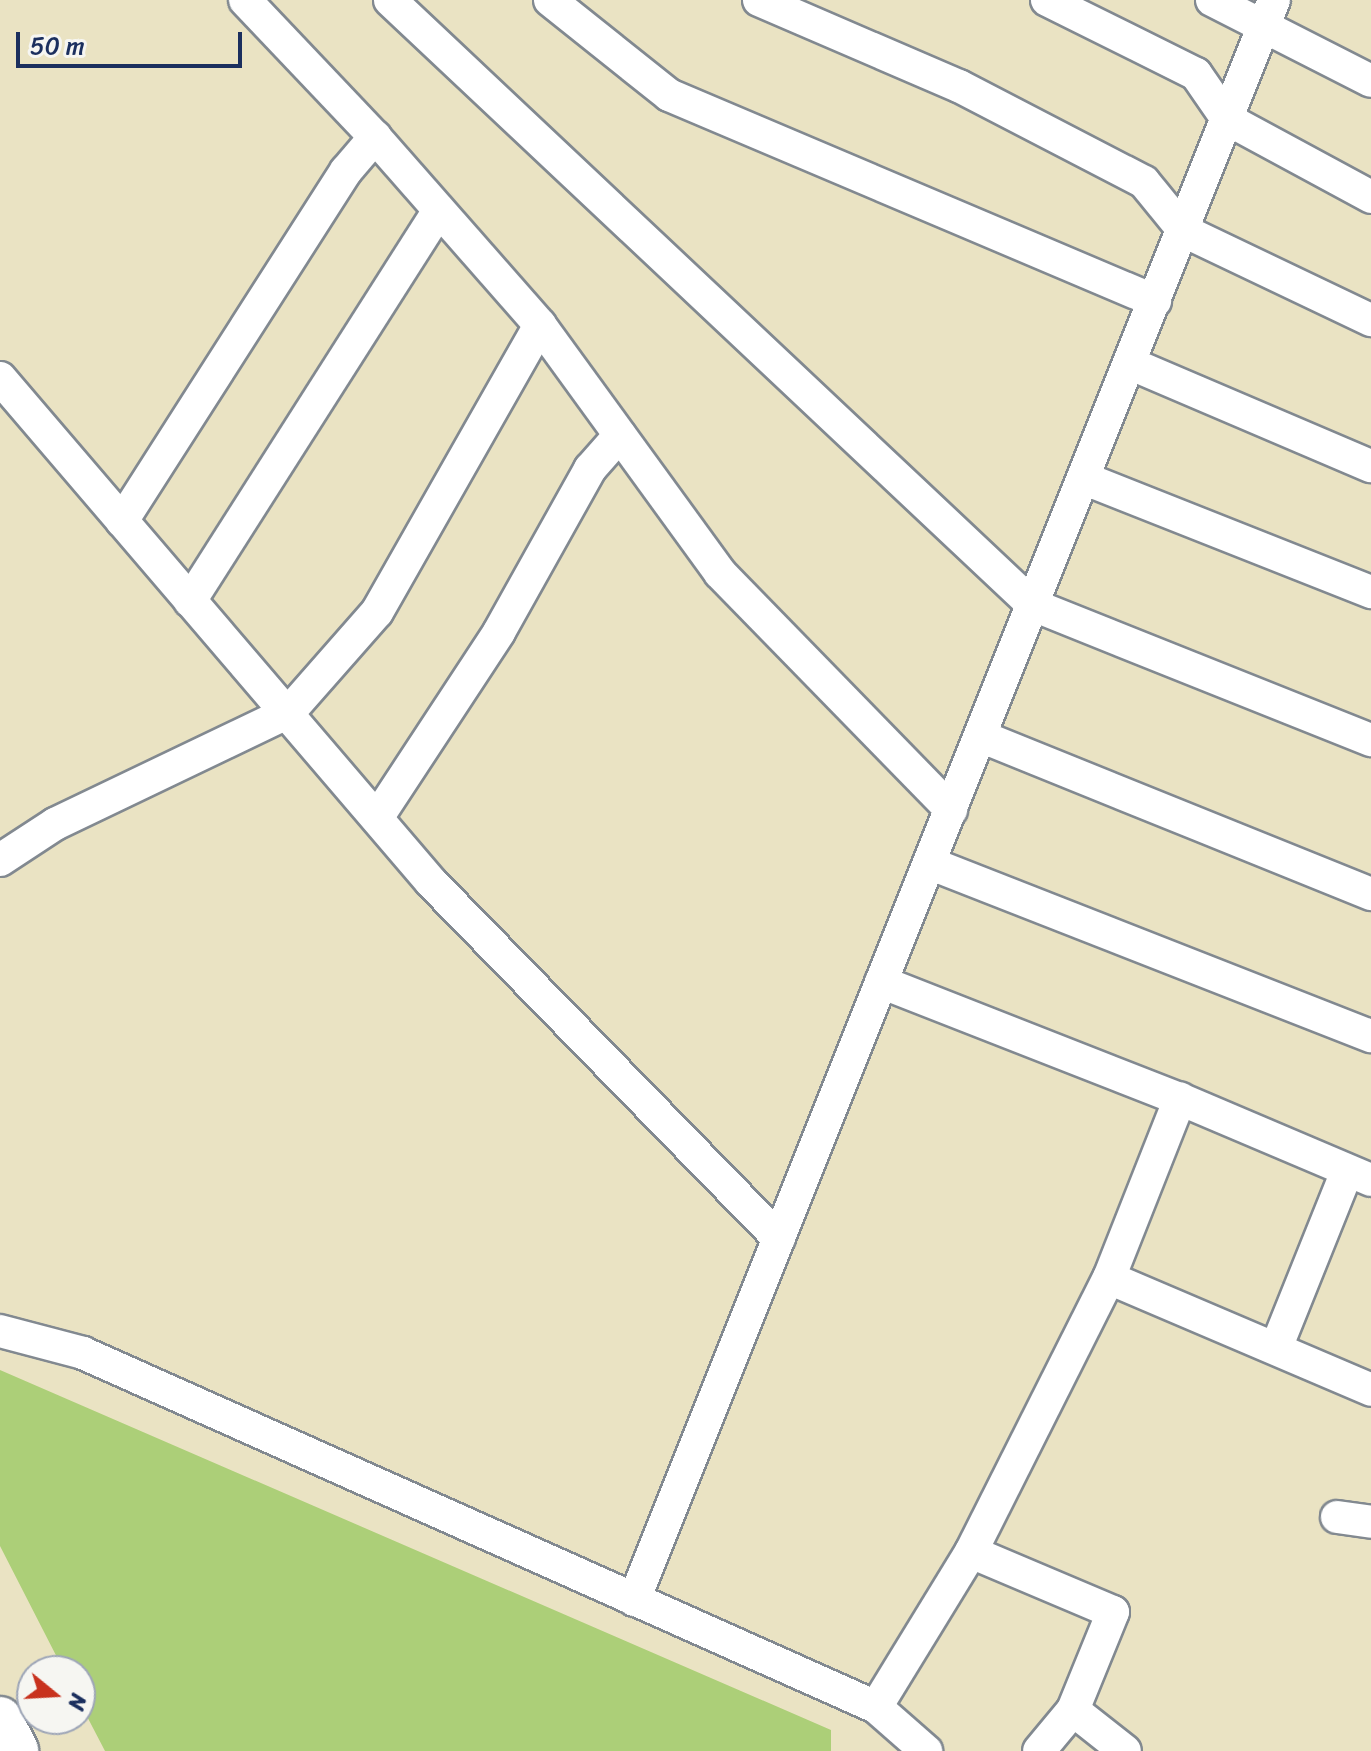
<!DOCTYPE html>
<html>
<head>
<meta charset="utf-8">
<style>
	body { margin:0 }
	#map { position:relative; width:1371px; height:1751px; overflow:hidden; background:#eae3c3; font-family:Sriracha,sans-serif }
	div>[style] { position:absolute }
	.green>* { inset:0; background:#accf78 }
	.roads { filter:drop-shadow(2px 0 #828990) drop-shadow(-2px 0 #828990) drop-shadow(0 2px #828990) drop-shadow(0 -2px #828990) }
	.minor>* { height:32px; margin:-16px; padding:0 16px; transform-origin:16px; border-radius:16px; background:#fff }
	.highway>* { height:44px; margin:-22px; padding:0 22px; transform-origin:22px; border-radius:22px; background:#fff }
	span { translate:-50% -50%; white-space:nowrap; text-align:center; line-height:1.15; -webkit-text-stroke:6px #f6f6f2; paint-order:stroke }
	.north { position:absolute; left:16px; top:1655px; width:80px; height:80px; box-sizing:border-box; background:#f6f6f2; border:2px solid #9ea6b7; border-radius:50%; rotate:108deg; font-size:22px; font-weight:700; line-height:32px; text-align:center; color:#1b2f5e }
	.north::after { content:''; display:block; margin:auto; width:28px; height:36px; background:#c8321e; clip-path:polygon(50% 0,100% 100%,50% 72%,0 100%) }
	.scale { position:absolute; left:16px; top:32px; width:226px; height:36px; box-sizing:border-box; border:4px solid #1b2f5e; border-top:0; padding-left:10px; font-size:24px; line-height:28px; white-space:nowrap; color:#1b2f5e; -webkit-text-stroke:6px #f6f6f2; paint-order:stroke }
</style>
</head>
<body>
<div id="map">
	<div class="green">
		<i style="clip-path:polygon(0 1370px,831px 1730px,831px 1751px,105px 1751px,80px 1703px,80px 1671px,64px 1671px,0 1546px)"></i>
	</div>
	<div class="roads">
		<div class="minor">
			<i style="left:245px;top:0;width:189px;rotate:46.5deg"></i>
			<i style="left:375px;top:137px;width:250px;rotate:48.7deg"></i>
			<i style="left:540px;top:325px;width:306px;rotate:54deg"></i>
			<i style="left:720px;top:573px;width:331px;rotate:45.7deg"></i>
			<i style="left:390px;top:0;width:883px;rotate:43.26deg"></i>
			<i style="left:1033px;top:605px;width:364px;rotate:21.8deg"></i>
			<i style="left:550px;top:0;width:152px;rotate:38.6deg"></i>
			<i style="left:669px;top:95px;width:528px;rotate:22.97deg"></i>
			<i style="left:759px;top:0;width:218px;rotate:23.3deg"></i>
			<i style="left:959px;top:86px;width:208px;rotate:27.4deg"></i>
			<i style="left:1144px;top:182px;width:63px;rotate:50.8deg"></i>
			<i style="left:1184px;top:231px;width:207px;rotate:25.5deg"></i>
			<i style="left:1047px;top:0;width:166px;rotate:26.4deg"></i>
			<i style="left:1196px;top:74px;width:55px;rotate:55.4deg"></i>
			<i style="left:1227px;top:119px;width:164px;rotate:28.4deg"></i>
			<i style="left:1212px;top:0;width:178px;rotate:27deg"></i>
			<i style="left:1129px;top:363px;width:263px;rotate:23.1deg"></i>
			<i style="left:0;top:378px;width:663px;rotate:49.46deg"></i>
			<i style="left:431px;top:882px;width:498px;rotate:45.7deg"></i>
			<i style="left:1083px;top:478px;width:310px;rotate:21.6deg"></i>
			<i style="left:122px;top:521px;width:416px;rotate:-57.4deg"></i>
			<i style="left:346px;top:171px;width:45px;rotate:-49.5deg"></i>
			<i style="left:190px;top:601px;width:460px;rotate:-57.5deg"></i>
			<i style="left:980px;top:736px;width:422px;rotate:22deg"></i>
			<i style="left:377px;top:818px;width:222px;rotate:-56.7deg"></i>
			<i style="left:499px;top:632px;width:187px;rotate:-60.8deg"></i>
			<i style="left:590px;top:469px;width:45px;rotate:-48.6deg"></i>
			<i style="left:0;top:860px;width:66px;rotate:-33.2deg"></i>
			<i style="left:55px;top:824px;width:259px;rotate:-25.6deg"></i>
			<i style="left:289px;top:712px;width:133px;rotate:-48.7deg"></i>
			<i style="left:377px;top:612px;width:330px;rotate:-60.4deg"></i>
			<i style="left:929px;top:863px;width:475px;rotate:21.4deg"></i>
			<i style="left:881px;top:982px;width:321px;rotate:21.4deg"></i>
			<i style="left:1180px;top:1099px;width:207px;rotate:23deg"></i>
			<i style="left:1109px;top:1278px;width:285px;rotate:23.1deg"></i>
			<i style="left:0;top:1331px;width:86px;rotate:14.8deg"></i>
			<i style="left:83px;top:1353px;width:868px;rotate:24.06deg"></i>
			<i style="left:876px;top:1707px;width:67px;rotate:41.3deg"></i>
			<i style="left:1276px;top:1348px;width:191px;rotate:-68.1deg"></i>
			<i style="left:1337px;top:1517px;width:34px;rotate:8deg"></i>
			<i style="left:971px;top:1552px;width:154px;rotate:22.9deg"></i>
			<i style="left:1113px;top:1612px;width:106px;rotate:112.2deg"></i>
			<i style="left:1073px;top:1710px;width:53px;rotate:129.7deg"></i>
			<i style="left:634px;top:1600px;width:1723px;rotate:-68.2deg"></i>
			<i style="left:876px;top:1707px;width:182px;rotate:-58.5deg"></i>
			<i style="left:971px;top:1552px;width:307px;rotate:-63.3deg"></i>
			<i style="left:1109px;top:1278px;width:193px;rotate:-68.4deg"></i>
			<i style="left:1073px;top:1710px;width:66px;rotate:38.3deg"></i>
		</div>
		<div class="highway">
			<i style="left:0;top:1719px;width:36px;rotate:63deg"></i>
		</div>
	</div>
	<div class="north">N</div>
	<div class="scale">50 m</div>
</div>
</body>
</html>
